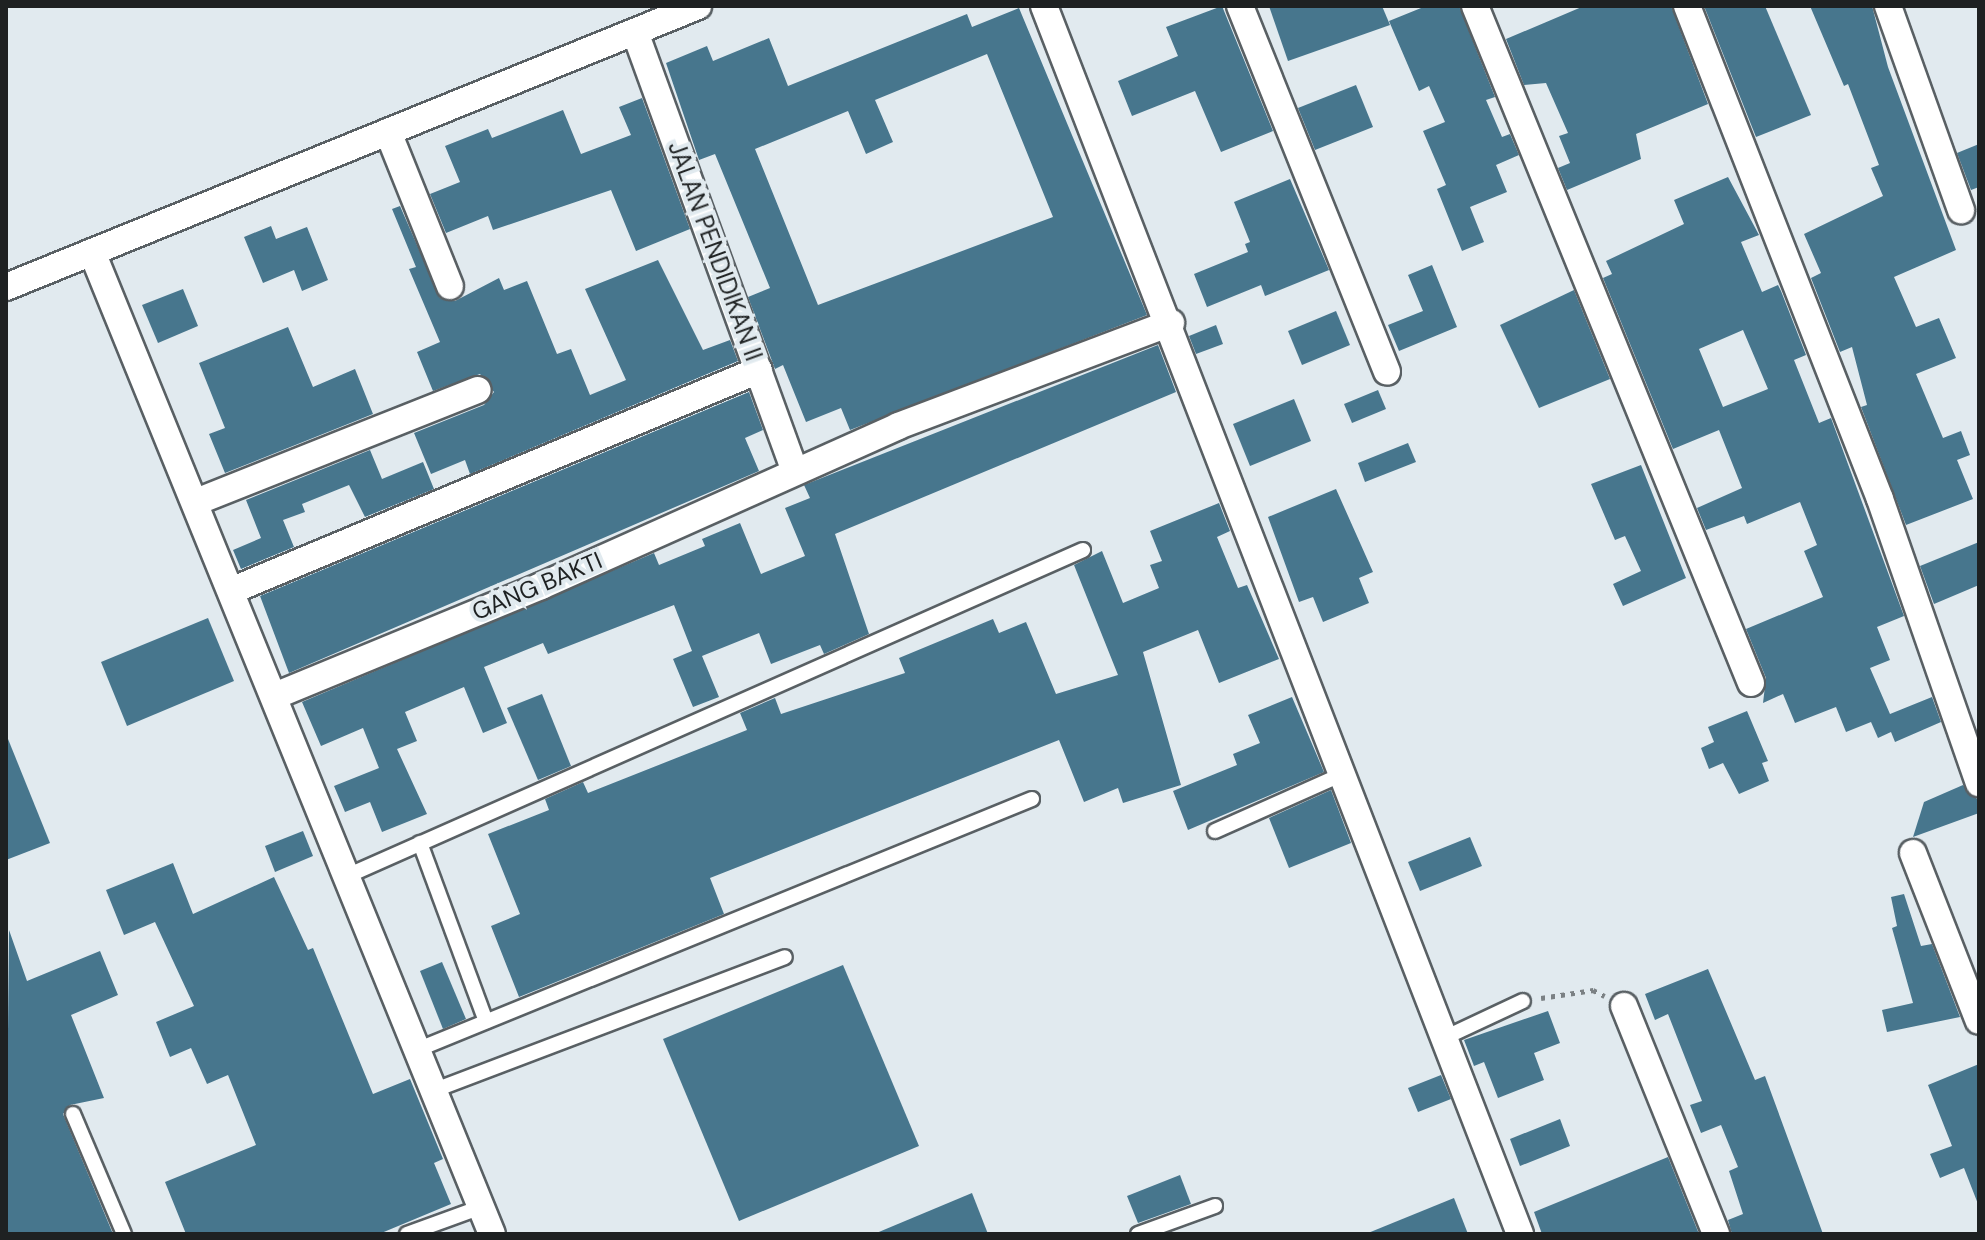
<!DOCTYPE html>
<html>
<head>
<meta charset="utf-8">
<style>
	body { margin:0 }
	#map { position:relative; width:1985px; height:1240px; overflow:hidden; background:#e1eaef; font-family:"DM Sans",sans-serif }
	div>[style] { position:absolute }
	.building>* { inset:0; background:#47768d }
	.path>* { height:5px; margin-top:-2.5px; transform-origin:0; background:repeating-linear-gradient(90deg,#7b8184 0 4px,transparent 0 10px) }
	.roads { filter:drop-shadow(2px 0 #596064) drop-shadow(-2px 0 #596064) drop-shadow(0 2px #596064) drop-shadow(0 -2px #596064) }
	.service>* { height:14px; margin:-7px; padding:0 7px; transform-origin:7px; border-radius:7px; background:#fff }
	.minor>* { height:26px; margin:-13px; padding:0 13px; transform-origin:13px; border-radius:13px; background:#fff }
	span { translate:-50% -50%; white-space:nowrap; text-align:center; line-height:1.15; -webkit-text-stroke:8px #e1eaef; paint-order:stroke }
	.street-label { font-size:24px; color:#1e2122 }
	.frame { position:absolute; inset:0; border:8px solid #1e2122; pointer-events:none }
</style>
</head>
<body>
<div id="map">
	<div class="building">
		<i style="clip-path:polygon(1222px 6px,1273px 131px,1221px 152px,1195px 91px,1132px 116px,1118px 81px,1178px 56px,1166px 27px)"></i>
		<i style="clip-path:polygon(1269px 6px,1382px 6px,1390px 25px,1288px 61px)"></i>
		<i style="clip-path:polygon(1426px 6px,1459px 6px,1495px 97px,1486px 100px,1502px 137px,1510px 134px,1519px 155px,1496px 165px,1507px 192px,1470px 207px,1484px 242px,1462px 251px,1437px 189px,1446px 185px,1423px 131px,1445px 122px,1429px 86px,1419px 91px,1389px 21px)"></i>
		<i style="clip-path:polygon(1584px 6px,1671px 6px,1708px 104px,1636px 134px,1641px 159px,1567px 190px,1558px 168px,1570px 163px,1559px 136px,1568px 133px,1546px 83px,1524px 85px,1506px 39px)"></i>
		<i style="clip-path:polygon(1704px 6px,1765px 6px,1811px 115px,1756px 137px)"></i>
		<i style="clip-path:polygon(1810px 6px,1872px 6px,1888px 67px,1956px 250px,1894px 277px,1916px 327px,1939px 318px,1956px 358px,1916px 374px,1943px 438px,1961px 431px,1970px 455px,1957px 460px,1973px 499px,1906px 525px,1861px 407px,1867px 405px,1852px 347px,1840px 352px,1811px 278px,1821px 273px,1804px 234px,1883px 196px,1871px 168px,1879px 165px,1848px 84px,1844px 86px)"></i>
		<i style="clip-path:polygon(evenodd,1019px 8px,1147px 315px,850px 430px,841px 408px,806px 422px,783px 365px,775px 369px,748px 297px,770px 288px,715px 154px,699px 160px,666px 63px,707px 46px,713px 61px,769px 38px,788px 86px,967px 14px,972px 27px,1019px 8px,987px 54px,1053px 217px,818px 305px,755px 149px,848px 111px,866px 154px,893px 142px,875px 100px,987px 54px)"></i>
		<i style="clip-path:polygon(1356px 85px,1373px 127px,1315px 150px,1298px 108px)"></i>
		<i style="clip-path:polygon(642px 98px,690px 229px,636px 251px,611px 190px,493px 230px,488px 216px,446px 233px,430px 194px,460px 182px,445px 146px,488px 129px,492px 138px,563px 110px,581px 154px,631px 135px,619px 107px)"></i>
		<i style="clip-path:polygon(1979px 144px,1979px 187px,1971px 190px,1957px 153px)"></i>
		<i style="clip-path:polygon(evenodd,1728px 177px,1759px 235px,1741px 242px,1762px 292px,1778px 285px,1781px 291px,1806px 355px,1794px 360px,1819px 423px,1831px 418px,1904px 616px,1877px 627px,1890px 660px,1870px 668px,1890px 714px,1932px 697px,1941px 722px,1895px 742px,1891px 732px,1878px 738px,1871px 722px,1846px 732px,1836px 707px,1795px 723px,1783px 694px,1763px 703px,1766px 678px,1746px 629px,1823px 597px,1804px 551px,1817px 545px,1800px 502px,1747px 524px,1744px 516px,1706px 530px,1697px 508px,1742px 488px,1719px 430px,1673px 449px,1603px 278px,1612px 274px,1606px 261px,1684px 224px,1674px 200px,1728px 177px,1743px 330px,1768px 389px,1723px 407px,1699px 349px,1743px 330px)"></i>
		<i style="clip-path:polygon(1290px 179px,1329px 270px,1265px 296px,1261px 285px,1207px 307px,1194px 274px,1248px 252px,1245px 244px,1250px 242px,1234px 202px)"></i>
		<i style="clip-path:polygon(400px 206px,440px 298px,455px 301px,499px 278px,504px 290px,527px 281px,557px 354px,571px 349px,590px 395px,626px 380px,585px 289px,658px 260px,703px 350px,730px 340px,738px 361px,470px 474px,465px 460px,431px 474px,414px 433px,484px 405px,494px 392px,480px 374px,433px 391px,417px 352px,440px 342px,409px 269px,416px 267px,392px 209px)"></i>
		<i style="clip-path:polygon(271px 226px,276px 239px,307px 227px,328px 280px,302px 291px,294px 270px,263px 283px,244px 237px)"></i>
		<i style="clip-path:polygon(1432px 265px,1457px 327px,1399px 351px,1388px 325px,1423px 311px,1408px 275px)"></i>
		<i style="clip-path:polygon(183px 289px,198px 326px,158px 343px,142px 305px)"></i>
		<i style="clip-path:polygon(1574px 290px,1610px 379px,1539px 408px,1500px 325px)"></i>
		<i style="clip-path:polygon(1336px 311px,1350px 345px,1302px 365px,1288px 331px)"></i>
		<i style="clip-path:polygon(1216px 325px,1223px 344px,1196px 354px,1189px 336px)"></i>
		<i style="clip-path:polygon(288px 327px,313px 387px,355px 369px,373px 414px,225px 473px,209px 434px,225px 428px,199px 363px)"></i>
		<i style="clip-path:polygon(1158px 345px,1176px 392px,835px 534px,869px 634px,824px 654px,820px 645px,771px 664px,759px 633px,702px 656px,719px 697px,693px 707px,673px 659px,692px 651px,674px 605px,548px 654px,543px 643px,484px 667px,507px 723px,483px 733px,464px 687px,405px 712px,417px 741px,397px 749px,427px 814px,382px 832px,370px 802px,345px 812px,334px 786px,379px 768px,363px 728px,321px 746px,302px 702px,654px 553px,659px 565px,705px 546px,702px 539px,740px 523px,761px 574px,805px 556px,785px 508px,810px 498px,804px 485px)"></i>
		<i style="clip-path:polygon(1378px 390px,1386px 409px,1352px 423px,1344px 404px)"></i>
		<i style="clip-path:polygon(749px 392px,763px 430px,745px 438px,759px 471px,289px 673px,260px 596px)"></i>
		<i style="clip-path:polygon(1294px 399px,1311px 441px,1250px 466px,1233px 424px)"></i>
		<i style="clip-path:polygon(1408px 443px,1416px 462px,1365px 482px,1358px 463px)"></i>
		<i style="clip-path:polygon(370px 450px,382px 479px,423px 462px,434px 489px,365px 517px,349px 485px,302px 504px,305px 512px,283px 520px,294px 547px,241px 569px,233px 550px,261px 538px,246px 500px)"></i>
		<i style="clip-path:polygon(1641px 465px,1686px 578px,1623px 606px,1613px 584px,1641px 571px,1625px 536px,1615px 540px,1591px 484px)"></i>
		<i style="clip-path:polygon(1336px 489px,1373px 572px,1359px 578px,1369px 603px,1323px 622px,1313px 597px,1299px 602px,1268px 517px)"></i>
		<i style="clip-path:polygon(1219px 503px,1230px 531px,1217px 537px,1238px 588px,1247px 585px,1279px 659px,1219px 683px,1198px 630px,1143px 652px,1181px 785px,1123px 803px,1118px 788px,1084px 802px,1059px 740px,710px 878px,724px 914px,519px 997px,491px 926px,520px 914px,488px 834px,549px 810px,545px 799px,583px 782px,588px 793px,747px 730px,740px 713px,775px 698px,781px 714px,905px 673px,899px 658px,993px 619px,999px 633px,1026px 622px,1056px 694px,1118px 675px,1074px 565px,1102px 551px,1123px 603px,1159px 588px,1150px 565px,1162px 561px,1150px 531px)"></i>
		<i style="clip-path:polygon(1979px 542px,1979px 585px,1934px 604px,1920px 566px)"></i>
		<i style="clip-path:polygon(208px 618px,234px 681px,127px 726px,101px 662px)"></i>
		<i style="clip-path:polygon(542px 694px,571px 766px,538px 780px,507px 708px)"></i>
		<i style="clip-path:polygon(1292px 697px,1324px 772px,1188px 830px,1173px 791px,1237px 765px,1233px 754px,1260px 743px,1248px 715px)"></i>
		<i style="clip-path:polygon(1747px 711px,1768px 761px,1762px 763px,1769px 781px,1739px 794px,1723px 763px,1709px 769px,1701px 748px,1714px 742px,1708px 727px)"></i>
		<i style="clip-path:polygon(6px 734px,50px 843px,6px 860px)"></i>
		<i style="clip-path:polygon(1963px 785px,1977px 799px,1979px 813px,1913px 837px,1924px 802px)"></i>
		<i style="clip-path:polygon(1331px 790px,1351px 843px,1289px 868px,1269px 818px)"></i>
		<i style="clip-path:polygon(303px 831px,313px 856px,275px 872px,265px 846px)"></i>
		<i style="clip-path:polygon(1470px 837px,1482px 866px,1420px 891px,1408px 862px)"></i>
		<i style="clip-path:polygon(173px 863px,193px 914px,274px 877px,308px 950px,313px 948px,373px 1094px,410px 1079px,443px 1159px,434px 1163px,451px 1204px,379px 1234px,186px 1234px,165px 1182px,256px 1145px,228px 1075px,207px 1084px,191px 1048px,170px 1057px,156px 1022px,194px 1006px,155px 922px,124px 935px,106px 890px)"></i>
		<i style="clip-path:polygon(1904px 894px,1921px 946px,1932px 944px,1960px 1017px,1887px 1032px,1882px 1010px,1913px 1003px,1892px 928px,1897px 926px,1891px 897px)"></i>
		<i style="clip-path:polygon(9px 930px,27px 981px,100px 951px,118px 995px,71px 1015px,104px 1098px,70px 1105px,63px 1114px,113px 1234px,6px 1234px)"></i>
		<i style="clip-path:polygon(442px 962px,466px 1019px,443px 1029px,420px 971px)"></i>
		<i style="clip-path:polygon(843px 965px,919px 1146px,739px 1221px,663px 1039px)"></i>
		<i style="clip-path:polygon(1708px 969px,1755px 1080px,1765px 1076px,1823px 1234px,1732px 1234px,1728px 1220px,1743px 1214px,1729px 1171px,1738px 1167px,1721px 1125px,1701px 1133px,1690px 1105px,1702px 1101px,1668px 1014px,1655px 1020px,1645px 994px)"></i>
		<i style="clip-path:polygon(1548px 1011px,1560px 1043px,1534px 1053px,1544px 1080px,1498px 1098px,1484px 1062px,1474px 1066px,1464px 1040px)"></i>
		<i style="clip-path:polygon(1979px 1064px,1979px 1204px,1978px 1204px,1964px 1168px,1940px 1178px,1930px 1154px,1952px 1146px,1928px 1085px)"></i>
		<i style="clip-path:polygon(1441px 1075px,1451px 1099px,1418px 1112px,1408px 1088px)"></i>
		<i style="clip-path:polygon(1560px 1119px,1570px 1146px,1520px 1166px,1510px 1139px)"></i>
		<i style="clip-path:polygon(1668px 1157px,1699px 1234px,1542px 1234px,1534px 1212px)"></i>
		<i style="clip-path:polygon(1180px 1175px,1191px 1204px,1138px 1223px,1127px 1196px)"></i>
		<i style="clip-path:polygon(972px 1193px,988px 1234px,874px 1234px)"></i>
		<i style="clip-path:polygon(1454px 1198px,1468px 1234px,1368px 1234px,1368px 1233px)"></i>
	</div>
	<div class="path">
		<i style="left:1541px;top:998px;width:53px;rotate:-8.7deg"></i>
		<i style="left:1593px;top:990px;width:13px;rotate:27deg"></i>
	</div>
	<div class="roads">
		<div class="service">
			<i style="left:1215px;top:831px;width:140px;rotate:-24deg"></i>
			<i style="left:420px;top:843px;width:190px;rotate:69.7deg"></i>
			<i style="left:347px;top:876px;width:805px;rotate:-23.89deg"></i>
			<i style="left:1444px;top:1038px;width:87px;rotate:-25.1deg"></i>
			<i style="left:419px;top:1049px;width:662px;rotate:-22.19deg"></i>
			<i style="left:435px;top:1090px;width:374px;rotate:-20.8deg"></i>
			<i style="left:73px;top:1114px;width:130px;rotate:67deg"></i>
			<i style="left:407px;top:1234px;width:79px;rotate:-20deg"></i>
			<i style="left:1138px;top:1234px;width:82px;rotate:-20deg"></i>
		</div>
		<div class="minor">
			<i style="left:1044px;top:6px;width:1317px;rotate:68.81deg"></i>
			<i style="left:1240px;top:6px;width:394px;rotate:68.1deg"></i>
			<i style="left:1475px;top:6px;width:731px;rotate:67.82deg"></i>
			<i style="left:1687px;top:6px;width:529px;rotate:68.62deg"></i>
			<i style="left:1880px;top:499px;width:301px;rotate:70.8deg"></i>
			<i style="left:1888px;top:6px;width:217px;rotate:70.3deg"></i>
			<i style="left:635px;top:32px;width:467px;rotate:70deg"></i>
			<i style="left:388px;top:132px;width:166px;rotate:68.1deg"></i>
			<i style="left:92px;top:252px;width:1060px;rotate:67.84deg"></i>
			<i style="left:6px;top:287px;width:747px;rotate:-22.1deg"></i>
			<i style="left:196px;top:502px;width:303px;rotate:-21.7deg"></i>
			<i style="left:233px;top:590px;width:570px;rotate:-22.7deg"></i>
			<i style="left:277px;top:695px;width:286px;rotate:-22.4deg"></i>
			<i style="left:541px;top:586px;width:391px;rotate:-24.1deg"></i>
			<i style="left:898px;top:426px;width:292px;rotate:-20.7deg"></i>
			<i style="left:1913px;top:853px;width:180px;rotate:68.6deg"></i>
			<i style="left:1624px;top:1006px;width:246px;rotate:68deg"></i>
		</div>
	</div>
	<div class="street-label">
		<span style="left:715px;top:251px;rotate:70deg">JALAN PENDIDIKAN II</span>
		<span style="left:537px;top:586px;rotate:-23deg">GANG BAKTI</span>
	</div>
	<div class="frame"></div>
</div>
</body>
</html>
